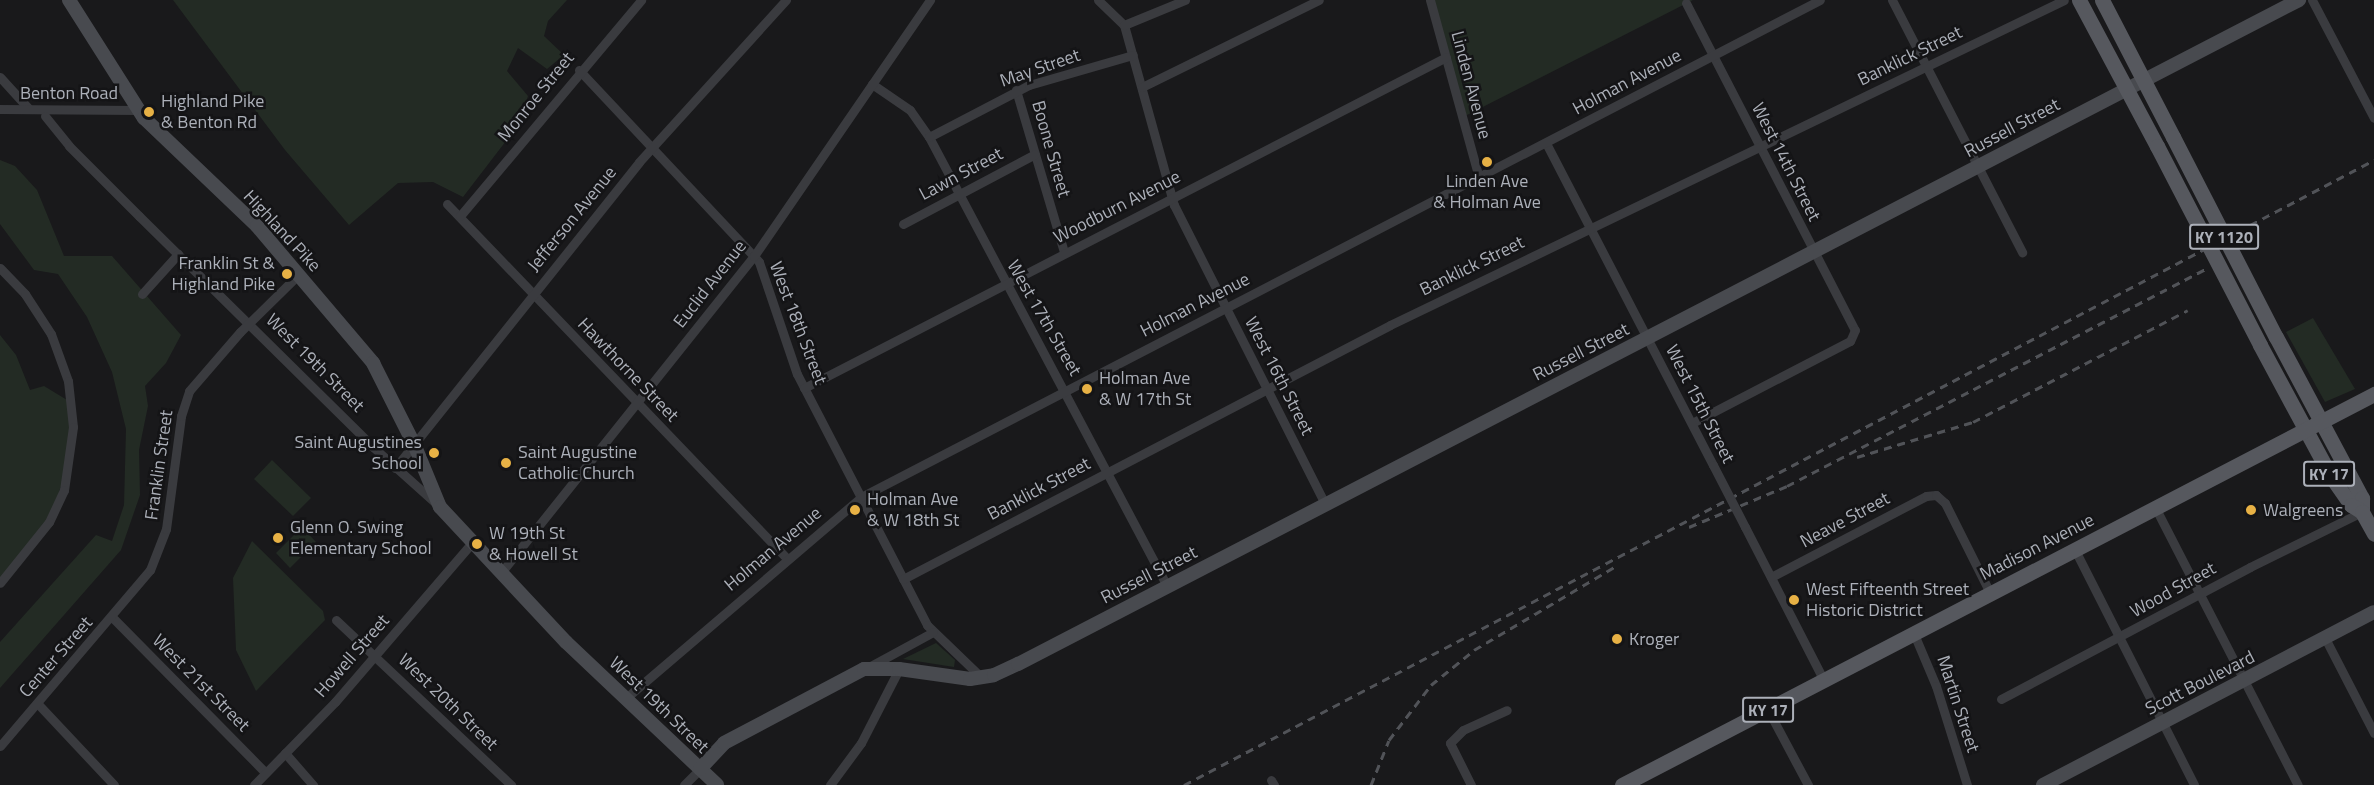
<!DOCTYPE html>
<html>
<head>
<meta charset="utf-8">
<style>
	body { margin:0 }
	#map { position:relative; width:2374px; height:785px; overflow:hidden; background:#19191b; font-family:"Titillium Web",sans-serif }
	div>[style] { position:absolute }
	.green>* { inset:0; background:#232b24 }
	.street>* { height:9px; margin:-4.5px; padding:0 4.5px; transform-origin:4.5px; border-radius:4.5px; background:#3a3b3f }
	.secondary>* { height:14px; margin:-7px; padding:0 7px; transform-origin:7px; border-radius:7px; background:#484a4f }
	.primary>* { height:15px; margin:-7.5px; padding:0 7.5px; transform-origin:7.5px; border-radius:7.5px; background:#56585e }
	.rail>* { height:3px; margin-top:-1.5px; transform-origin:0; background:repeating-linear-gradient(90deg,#515358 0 8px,transparent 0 14px) }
	.street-bridge>* { height:9px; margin:-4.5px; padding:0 4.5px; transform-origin:4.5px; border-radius:4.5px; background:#3a3b3f }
	.primary-bridge>* { height:15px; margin:-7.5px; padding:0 7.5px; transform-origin:7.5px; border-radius:7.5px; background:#56585e }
	.dots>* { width:16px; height:16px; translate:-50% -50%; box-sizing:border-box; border:3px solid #141416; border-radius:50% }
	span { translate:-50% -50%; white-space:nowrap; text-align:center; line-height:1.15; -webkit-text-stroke:5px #141416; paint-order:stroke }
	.shield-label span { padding:2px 4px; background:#141416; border:2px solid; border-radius:4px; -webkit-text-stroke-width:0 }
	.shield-label { font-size:16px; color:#acb0b9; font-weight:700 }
	.street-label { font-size:18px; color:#acb0b9 }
	.poi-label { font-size:18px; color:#acb0b9 }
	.left { translate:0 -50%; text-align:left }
	.right { translate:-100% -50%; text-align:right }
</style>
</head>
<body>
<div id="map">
	<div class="green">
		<i style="clip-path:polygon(173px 0,567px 0,548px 21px,544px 36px,564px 55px,547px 69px,518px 48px,507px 71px,528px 96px,519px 124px,463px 197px,433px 182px,398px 183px,349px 225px,285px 150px)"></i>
		<i style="clip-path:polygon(1430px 0,1693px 0,1463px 117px)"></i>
		<i style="clip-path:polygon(0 160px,15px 166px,37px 190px,64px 256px,112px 256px,181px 335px,166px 363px,145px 386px,148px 406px,139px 450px,140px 495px,121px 550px,0 688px,0 642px,96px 535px,112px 541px,124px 505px,126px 429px,112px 372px,87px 317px,58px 274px,34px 270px,0 224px)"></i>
		<i style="clip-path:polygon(2313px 318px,2355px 389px,2325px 402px,2286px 332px)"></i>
		<i style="clip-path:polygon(0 335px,16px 355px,30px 390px,44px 386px,72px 403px,71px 457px,49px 522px,0 583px)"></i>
		<i style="clip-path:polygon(272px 460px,311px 498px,293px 516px,254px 479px)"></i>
		<i style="clip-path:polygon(302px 527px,316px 542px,290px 568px,276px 553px)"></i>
		<i style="clip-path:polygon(252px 541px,323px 611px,325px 620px,256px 691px,236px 650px,233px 578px)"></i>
		<i style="clip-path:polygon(936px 643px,955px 660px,954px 667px,903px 659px)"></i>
	</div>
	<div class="street">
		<i style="left:1098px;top:0;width:36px;rotate:44deg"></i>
		<i style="left:1124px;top:25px;width:187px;rotate:74.5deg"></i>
		<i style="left:1174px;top:205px;width:335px;rotate:63.2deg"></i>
		<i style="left:1430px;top:0;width:185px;rotate:74.6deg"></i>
		<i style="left:1892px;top:0;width:284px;rotate:62.7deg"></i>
		<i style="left:2312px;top:0;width:133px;rotate:62.3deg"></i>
		<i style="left:1686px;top:3px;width:368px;rotate:62.7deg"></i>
		<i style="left:1855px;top:330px;width:12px;rotate:114deg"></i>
		<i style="left:1850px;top:341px;width:178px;rotate:152.6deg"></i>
		<i style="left:1124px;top:25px;width:66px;rotate:-22.3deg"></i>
		<i style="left:579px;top:70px;width:263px;rotate:46.8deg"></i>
		<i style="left:759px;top:262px;width:118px;rotate:71.3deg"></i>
		<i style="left:797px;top:374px;width:283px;rotate:62.6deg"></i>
		<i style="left:927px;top:625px;width:76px;rotate:43.9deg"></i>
		<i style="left:0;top:77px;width:43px;rotate:47.8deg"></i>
		<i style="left:872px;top:84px;width:46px;rotate:34.4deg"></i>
		<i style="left:910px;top:110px;width:33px;rotate:55deg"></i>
		<i style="left:929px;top:137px;width:508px;rotate:62.07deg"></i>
		<i style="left:1142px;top:87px;width:197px;rotate:-26.2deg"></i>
		<i style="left:1016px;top:90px;width:169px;rotate:73.5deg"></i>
		<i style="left:0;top:109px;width:138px;rotate:0.4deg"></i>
		<i style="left:45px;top:116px;width:38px;rotate:51deg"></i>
		<i style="left:69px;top:146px;width:99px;rotate:45deg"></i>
		<i style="left:139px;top:216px;width:329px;rotate:44.6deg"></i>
		<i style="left:373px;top:447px;width:89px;rotate:41.8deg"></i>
		<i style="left:929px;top:137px;width:113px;rotate:-27.5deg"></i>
		<i style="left:1029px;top:85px;width:108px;rotate:-16.1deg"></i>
		<i style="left:1546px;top:143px;width:363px;rotate:62.6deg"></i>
		<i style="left:447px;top:204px;width:490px;rotate:46.2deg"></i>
		<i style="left:460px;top:216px;width:282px;rotate:-50deg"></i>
		<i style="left:903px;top:224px;width:149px;rotate:-27.9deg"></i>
		<i style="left:0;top:268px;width:36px;rotate:46deg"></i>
		<i style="left:25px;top:294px;width:48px;rotate:57deg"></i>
		<i style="left:51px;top:334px;width:50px;rotate:70.1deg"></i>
		<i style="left:68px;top:381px;width:46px;rotate:83.8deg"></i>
		<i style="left:73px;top:427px;width:64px;rotate:98.1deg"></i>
		<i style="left:64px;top:490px;width:35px;rotate:115deg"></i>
		<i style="left:49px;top:522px;width:78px;rotate:128.8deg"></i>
		<i style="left:142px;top:294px;width:54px;rotate:-48deg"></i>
		<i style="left:804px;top:388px;width:722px;rotate:-27.27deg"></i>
		<i style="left:395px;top:468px;width:391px;rotate:-51.4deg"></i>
		<i style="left:639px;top:162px;width:219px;rotate:-47.8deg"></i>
		<i style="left:2156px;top:509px;width:310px;rotate:62.8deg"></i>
		<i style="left:1745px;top:527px;width:173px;rotate:62.8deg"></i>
		<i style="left:2075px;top:550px;width:263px;rotate:63.1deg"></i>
		<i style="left:500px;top:574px;width:407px;rotate:-51.4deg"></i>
		<i style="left:754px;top:256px;width:311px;rotate:-55.5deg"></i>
		<i style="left:1771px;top:577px;width:175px;rotate:-27.6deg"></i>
		<i style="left:1926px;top:496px;width:10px;rotate:-6deg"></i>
		<i style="left:1936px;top:495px;width:12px;rotate:42deg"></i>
		<i style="left:1945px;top:503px;width:101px;rotate:63.4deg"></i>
		<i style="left:903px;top:579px;width:549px;rotate:-27.54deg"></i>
		<i style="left:1390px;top:325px;width:748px;rotate:-25.74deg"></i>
		<i style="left:112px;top:617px;width:218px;rotate:45.4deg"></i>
		<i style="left:336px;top:620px;width:241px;rotate:43.3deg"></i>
		<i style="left:1914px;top:634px;width:56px;rotate:67.1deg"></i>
		<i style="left:1936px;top:686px;width:104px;rotate:72.6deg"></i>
		<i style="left:2325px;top:638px;width:107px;rotate:62.7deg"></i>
		<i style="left:867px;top:668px;width:75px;rotate:-28.6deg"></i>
		<i style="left:626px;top:698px;width:309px;rotate:-40.5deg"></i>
		<i style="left:861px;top:497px;width:1080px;rotate:-27.4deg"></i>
		<i style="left:2001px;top:699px;width:282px;rotate:-27.9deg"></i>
		<i style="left:2250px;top:567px;width:125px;rotate:-26.2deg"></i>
		<i style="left:38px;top:704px;width:111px;rotate:46.8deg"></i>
		<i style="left:1768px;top:710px;width:85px;rotate:61.9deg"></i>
		<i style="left:0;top:746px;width:231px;rotate:-49.6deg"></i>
		<i style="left:150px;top:570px;width:44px;rotate:-68.7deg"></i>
		<i style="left:166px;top:529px;width:114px;rotate:-82.4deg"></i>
		<i style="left:181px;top:416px;width:26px;rotate:-72deg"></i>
		<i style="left:189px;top:391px;width:78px;rotate:-49.2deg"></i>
		<i style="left:240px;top:332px;width:83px;rotate:-44.5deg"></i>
		<i style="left:285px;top:753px;width:43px;rotate:48.8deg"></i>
		<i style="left:1271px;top:780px;width:6px;rotate:59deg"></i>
		<i style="left:254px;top:785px;width:116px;rotate:-45.7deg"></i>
		<i style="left:335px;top:702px;width:208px;rotate:-49.3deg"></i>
		<i style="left:684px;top:785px;width:23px;rotate:-45deg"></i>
		<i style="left:830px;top:785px;width:52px;rotate:-53.6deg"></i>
		<i style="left:861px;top:743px;width:83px;rotate:-62.8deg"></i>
		<i style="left:1471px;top:785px;width:47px;rotate:-116.6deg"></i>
		<i style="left:1450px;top:743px;width:18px;rotate:-45deg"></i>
		<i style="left:1463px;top:730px;width:48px;rotate:-24.4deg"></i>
	</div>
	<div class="secondary">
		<i style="left:69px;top:0;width:140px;rotate:57.6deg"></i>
		<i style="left:144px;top:118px;width:156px;rotate:43.7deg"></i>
		<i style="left:257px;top:226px;width:180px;rotate:49.7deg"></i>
		<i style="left:373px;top:363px;width:91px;rotate:63.2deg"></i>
		<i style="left:414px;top:444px;width:68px;rotate:67.6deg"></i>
		<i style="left:440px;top:507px;width:185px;rotate:47deg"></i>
		<i style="left:566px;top:642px;width:208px;rotate:43.4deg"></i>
		<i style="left:700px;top:769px;width:35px;rotate:-47deg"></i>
		<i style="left:724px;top:743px;width:158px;rotate:-27.9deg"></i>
		<i style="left:864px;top:669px;width:35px"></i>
		<i style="left:899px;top:669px;width:72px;rotate:8deg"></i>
		<i style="left:970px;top:679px;width:24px;rotate:-9deg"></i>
		<i style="left:994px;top:675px;width:26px;rotate:-25deg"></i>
		<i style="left:1018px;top:664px;width:1443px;rotate:-27.4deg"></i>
		<i style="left:2043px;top:785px;width:373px;rotate:-27.6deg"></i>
	</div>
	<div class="primary">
		<i style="left:2079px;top:0;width:166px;rotate:61.9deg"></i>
		<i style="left:2102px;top:0;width:154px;rotate:62.6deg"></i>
		<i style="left:2276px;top:337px;width:183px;rotate:61.9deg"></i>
		<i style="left:2362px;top:498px;width:14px;rotate:90deg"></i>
		<i style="left:2260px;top:345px;width:148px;rotate:61.7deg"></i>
		<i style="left:2330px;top:475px;width:37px;rotate:55deg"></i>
		<i style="left:2351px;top:505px;width:13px;rotate:32deg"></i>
		<i style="left:2362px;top:512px;width:25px;rotate:61deg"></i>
		<i style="left:1622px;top:785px;width:848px;rotate:-27.47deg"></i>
	</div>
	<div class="rail">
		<i style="left:1857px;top:457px;width:121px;rotate:-16.8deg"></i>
		<i style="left:1973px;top:422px;width:242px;rotate:-27.5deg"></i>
		<i style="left:1689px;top:527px;width:106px;rotate:-22.7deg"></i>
		<i style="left:1787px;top:486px;width:475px;rotate:-27.4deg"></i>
		<i style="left:1184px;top:785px;width:1344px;rotate:-27.71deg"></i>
		<i style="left:1371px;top:785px;width:48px;rotate:-68.2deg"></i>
		<i style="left:1389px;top:740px;width:69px;rotate:-52.6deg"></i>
		<i style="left:1431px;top:685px;width:55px;rotate:-39.1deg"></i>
		<i style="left:1474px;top:650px;width:167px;rotate:-30.6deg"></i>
	</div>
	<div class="street-bridge">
		<i style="left:1713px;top:465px;width:70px;rotate:62.7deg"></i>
	</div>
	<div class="primary-bridge">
		<i style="left:2173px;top:137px;width:225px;rotate:62.8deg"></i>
		<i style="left:2157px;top:146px;width:224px;rotate:62.6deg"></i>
	</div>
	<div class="dots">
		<i style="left:149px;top:112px;background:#e7b145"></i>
		<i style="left:1487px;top:162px;background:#e7b145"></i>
		<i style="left:287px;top:274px;background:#e7b145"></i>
		<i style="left:1087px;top:389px;background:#e7b145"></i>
		<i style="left:434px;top:453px;background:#e7b145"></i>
		<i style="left:506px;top:463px;background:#e7b145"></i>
		<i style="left:855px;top:510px;background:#e7b145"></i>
		<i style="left:2251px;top:510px;background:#e7b145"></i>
		<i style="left:278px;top:538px;background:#e7b145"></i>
		<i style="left:477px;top:544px;background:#e7b145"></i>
		<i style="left:1794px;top:600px;background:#e7b145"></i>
		<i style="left:1617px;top:639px;background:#e7b145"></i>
	</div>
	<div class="shield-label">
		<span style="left:2224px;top:237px">KY 1120</span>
		<span style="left:2329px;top:474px">KY 17</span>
		<span style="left:1768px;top:710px">KY 17</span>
	</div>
	<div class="street-label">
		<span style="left:1910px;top:56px;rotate:-26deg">Banklick Street</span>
		<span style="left:1040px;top:68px;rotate:-19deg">May Street</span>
		<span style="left:1627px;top:82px;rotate:-28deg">Holman Avenue</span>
		<span style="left:1471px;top:85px;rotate:75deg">Linden Avenue</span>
		<span style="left:69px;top:93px">Benton Road</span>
		<span style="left:536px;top:97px;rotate:-51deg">Monroe Street</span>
		<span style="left:2012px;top:128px;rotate:-28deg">Russell Street</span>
		<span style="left:1051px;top:149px;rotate:74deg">Boone Street</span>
		<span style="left:1786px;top:162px;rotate:63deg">West 14th Street</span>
		<span style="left:961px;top:174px;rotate:-28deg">Lawn Street</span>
		<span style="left:1117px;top:207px;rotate:-27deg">Woodburn Avenue</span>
		<span style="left:572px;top:219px;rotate:-51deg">Jefferson Avenue</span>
		<span style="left:282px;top:231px;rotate:47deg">Highland Pike</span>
		<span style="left:1472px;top:266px;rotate:-26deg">Banklick Street</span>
		<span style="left:710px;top:284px;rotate:-52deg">Euclid Avenue</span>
		<span style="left:1195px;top:305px;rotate:-27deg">Holman Avenue</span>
		<span style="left:1044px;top:318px;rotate:60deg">West 17th Street</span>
		<span style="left:798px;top:323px;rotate:69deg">West 18th Street</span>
		<span style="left:1581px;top:352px;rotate:-27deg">Russell Street</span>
		<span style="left:315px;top:363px;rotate:45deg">West 19th Street</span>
		<span style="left:628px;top:370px;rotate:46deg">Hawthorne Street</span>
		<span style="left:1279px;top:376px;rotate:63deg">West 16th Street</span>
		<span style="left:1700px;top:404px;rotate:63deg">West 15th Street</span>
		<span style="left:159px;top:465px;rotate:-82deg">Franklin Street</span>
		<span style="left:1039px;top:489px;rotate:-28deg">Banklick Street</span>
		<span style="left:1845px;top:520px;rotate:-28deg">Neave Street</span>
		<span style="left:2037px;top:547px;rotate:-27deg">Madison Avenue</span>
		<span style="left:773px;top:549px;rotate:-40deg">Holman Avenue</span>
		<span style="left:1149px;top:575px;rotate:-27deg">Russell Street</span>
		<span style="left:2173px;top:590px;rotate:-29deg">Wood Street</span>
		<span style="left:352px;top:656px;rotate:-49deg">Howell Street</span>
		<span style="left:56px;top:657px;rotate:-49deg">Center Street</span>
		<span style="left:201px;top:683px;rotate:45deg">West 21st Street</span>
		<span style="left:2200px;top:683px;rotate:-27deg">Scott Boulevard</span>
		<span style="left:448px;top:702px;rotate:44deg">West 20th Street</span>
		<span style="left:1958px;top:704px;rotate:72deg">Martin Street</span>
		<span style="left:659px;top:705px;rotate:44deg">West 19th Street</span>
	</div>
	<div class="poi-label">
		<span class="left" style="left:161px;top:112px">Highland Pike<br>&amp; Benton Rd</span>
		<span style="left:1487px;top:192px">Linden Ave<br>&amp; Holman Ave</span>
		<span class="right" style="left:275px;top:274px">Franklin St &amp;<br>Highland Pike</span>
		<span class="left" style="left:1099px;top:389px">Holman Ave<br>&amp; W 17th St</span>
		<span class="right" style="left:422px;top:453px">Saint Augustines<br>School</span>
		<span class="left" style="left:518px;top:463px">Saint Augustine<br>Catholic Church</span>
		<span class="left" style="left:867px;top:510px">Holman Ave<br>&amp; W 18th St</span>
		<span class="left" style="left:2263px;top:510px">Walgreens</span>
		<span class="left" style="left:290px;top:538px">Glenn O. Swing<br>Elementary School</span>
		<span class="left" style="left:489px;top:544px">W 19th St<br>&amp; Howell St</span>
		<span class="left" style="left:1806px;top:600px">West Fifteenth Street<br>Historic District</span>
		<span class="left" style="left:1629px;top:639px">Kroger</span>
	</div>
</div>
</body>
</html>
